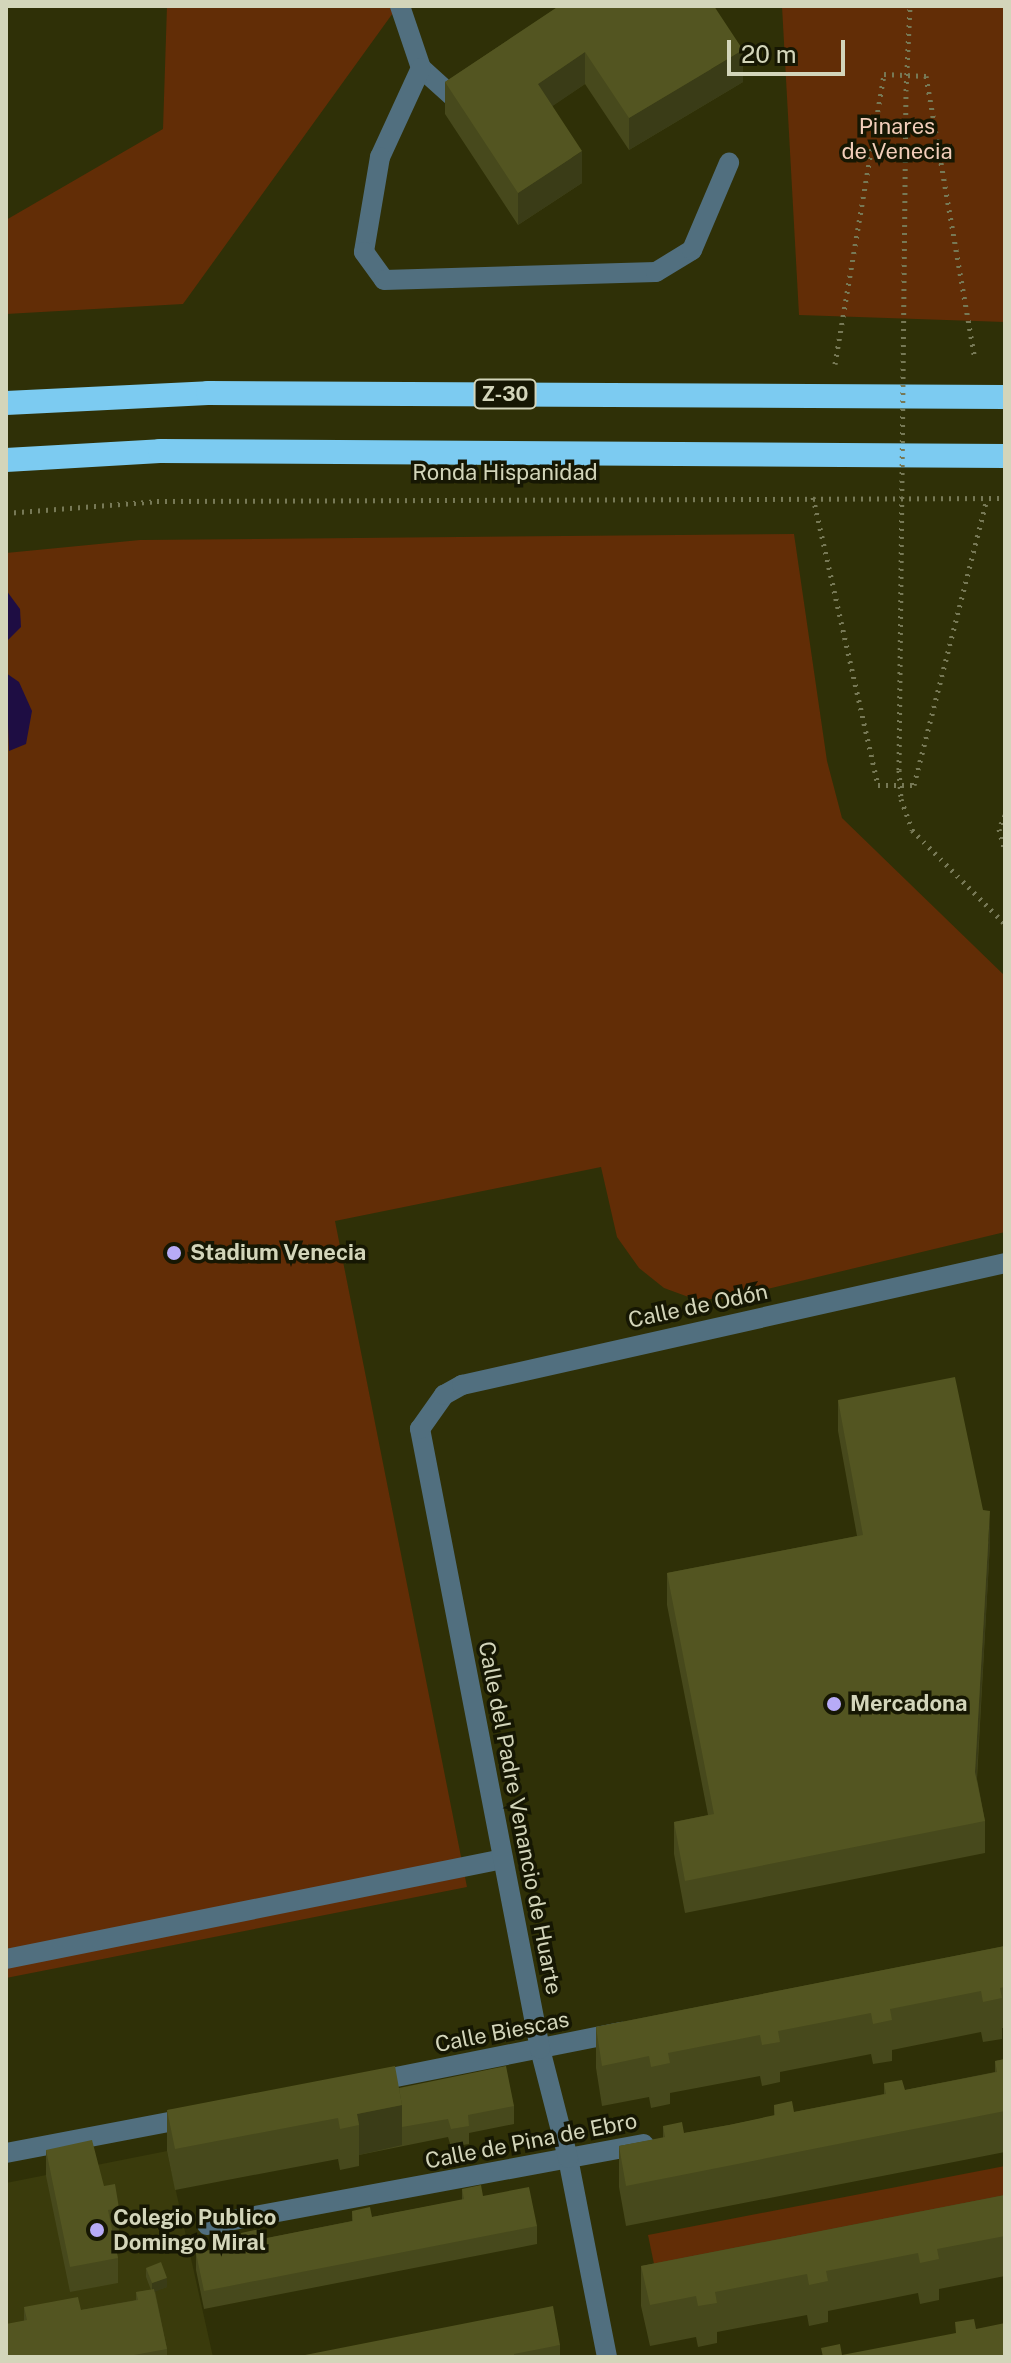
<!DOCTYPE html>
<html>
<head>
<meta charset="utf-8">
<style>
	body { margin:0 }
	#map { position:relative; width:1011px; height:2363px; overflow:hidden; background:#2f3007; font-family:"Public Sans",sans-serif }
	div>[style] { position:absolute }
	.built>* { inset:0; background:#3a3b0c }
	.green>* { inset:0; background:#622d06 }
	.water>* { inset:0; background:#1e0d43 }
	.path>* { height:5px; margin-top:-2.5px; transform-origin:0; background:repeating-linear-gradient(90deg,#777956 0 2px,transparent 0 8px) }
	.minor>* { height:20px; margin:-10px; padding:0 10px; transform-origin:10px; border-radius:10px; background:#516f7f }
	.highway>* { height:24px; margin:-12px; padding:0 12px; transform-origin:12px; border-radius:12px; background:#7ccbf1 }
	.path-bridge>* { height:5px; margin-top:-2.5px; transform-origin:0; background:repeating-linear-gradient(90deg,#777956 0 2px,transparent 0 8px) }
	.wall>* { inset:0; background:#47491c }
	.shaded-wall>* { inset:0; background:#3a3c17 }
	.building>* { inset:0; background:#535521 }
	.dots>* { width:22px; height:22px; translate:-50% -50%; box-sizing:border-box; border:4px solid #161703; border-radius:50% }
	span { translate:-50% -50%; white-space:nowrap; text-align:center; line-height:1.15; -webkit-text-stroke:7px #161703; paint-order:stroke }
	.shield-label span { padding:2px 6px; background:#161703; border:2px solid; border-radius:6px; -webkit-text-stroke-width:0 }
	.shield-label { font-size:20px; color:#d3d5ba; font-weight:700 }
	.park-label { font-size:22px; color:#f3ceba }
	.street-label { font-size:22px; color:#d3d5ba }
	.poi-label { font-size:22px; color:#d3d5ba; font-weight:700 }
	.left { translate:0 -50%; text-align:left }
	.frame { position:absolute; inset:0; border:8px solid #d3d5ba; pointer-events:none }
	.scale { position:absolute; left:727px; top:40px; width:118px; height:36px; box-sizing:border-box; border:4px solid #d3d5ba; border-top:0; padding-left:10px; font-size:24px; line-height:28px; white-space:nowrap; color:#d3d5ba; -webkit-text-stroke:6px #161703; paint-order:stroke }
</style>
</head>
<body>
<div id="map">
	<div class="built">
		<i style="clip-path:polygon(167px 2151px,213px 2357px,6px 2357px,6px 2183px)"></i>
	</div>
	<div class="green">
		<i style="clip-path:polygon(167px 6px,398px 6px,183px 304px,6px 314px,6px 220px,163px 129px)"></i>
		<i style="clip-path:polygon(782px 6px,1005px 6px,1005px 322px,799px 315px)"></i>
		<i style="clip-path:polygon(794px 534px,827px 761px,842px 818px,1005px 976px,1005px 1232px,726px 1299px,694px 1299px,664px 1288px,639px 1268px,617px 1237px,601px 1167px,335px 1221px,467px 1887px,6px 1978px,6px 553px,140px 540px)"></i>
		<i style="clip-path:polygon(1005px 2166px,1005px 2220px,659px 2288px,648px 2235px)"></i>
	</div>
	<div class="water">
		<i style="clip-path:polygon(6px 590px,20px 609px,21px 627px,6px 642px)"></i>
		<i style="clip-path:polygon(6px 673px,19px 682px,32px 711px,26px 744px,9px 751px)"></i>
	</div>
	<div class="path">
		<i style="left:906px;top:91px;width:85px;rotate:-87.3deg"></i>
		<i style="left:835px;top:364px;width:294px;rotate:-80.4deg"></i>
		<i style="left:884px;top:74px;width:42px;rotate:2.7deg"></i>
		<i style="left:926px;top:76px;width:283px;rotate:80.2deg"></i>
		<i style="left:813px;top:497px;width:295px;rotate:77.3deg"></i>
		<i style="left:878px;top:785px;width:36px"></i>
		<i style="left:914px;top:785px;width:295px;rotate:-75.7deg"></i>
		<i style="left:6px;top:513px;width:151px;rotate:-4.5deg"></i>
		<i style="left:157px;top:501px;width:848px;rotate:-0.2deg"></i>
		<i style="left:899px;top:770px;width:29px;rotate:86deg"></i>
		<i style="left:901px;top:799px;width:33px;rotate:70deg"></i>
		<i style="left:912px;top:830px;width:132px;rotate:45.3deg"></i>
		<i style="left:1005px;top:815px;width:15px;rotate:113deg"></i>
		<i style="left:999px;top:829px;width:23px;rotate:75deg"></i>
	</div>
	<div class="minor">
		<i style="left:400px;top:6px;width:65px;rotate:71.3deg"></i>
		<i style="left:421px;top:68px;width:42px;rotate:42.1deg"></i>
		<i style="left:421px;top:68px;width:98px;rotate:114.7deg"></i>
		<i style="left:380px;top:157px;width:96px;rotate:99.6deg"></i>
		<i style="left:364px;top:252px;width:34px;rotate:54deg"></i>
		<i style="left:384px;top:280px;width:272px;rotate:-1.7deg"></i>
		<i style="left:656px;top:272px;width:42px;rotate:-31.4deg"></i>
		<i style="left:692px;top:250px;width:95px;rotate:-67deg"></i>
		<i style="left:6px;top:1959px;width:507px;rotate:-11.38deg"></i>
		<i style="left:371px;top:2082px;width:256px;rotate:-11.3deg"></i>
		<i style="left:6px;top:2153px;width:191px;rotate:-10.8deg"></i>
		<i style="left:207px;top:2225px;width:444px;rotate:-10.5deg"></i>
		<i style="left:607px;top:2357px;width:203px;rotate:-101.1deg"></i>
		<i style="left:568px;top:2158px;width:113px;rotate:-104.4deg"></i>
		<i style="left:540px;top:2049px;width:632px;rotate:-100.95deg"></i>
		<i style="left:420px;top:1429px;width:42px;rotate:-54.8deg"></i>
		<i style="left:444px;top:1395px;width:21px;rotate:-29deg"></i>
		<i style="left:462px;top:1385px;width:557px;rotate:-12.66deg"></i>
	</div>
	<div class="highway">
		<i style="left:6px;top:403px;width:202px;rotate:-2.8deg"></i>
		<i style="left:208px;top:393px;width:797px;rotate:0.29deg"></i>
		<i style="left:6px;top:460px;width:154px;rotate:-3.3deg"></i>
		<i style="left:160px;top:451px;width:845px;rotate:0.34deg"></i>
	</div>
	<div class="path-bridge">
		<i style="left:899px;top:770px;width:679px;rotate:-89.41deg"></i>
	</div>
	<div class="wall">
		<i style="clip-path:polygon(559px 6px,743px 82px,629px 150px,585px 84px,552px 106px,582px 183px,518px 225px,445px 114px,445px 82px)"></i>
		<i style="clip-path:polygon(838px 1400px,990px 1543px,977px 1779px,985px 1821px,985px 1853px,685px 1913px,674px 1854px,674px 1822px,708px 1815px,667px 1605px,667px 1573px,857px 1536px,838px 1431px)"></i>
		<i style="clip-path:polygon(1005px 1946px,1005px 2028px,1002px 2028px,1002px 2039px,983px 2042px,981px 2032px,892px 2050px,892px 2061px,873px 2064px,871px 2054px,780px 2072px,780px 2082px,762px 2086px,760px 2076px,670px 2093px,670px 2104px,651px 2108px,649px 2097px,602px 2106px,596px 2068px,596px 2027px)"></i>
		<i style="clip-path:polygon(1005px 2059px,1005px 2152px,626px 2226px,619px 2187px,619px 2146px,663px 2138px,663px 2126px,684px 2133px,729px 2125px,774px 2116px,774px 2105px,794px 2112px,884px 2094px,884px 2083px,905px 2090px,995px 2072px,995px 2061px)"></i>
		<i style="clip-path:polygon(399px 2088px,514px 2106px,514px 2124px,469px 2133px,469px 2144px,451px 2147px,448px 2137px,359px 2155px,359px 2166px,340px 2170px,338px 2159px,175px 2190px,167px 2151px,167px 2110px)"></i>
		<i style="clip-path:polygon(46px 2150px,104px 2186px,119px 2208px,119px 2234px,113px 2235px,118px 2258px,118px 2283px,70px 2292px,46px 2176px)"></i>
		<i style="clip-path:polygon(462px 2189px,483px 2196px,537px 2226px,537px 2244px,204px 2309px,196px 2270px,196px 2253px,241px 2243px,241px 2233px,262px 2239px,352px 2221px,352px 2211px,372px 2217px,462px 2200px)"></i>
		<i style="clip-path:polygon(1005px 2195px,1005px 2276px,939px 2289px,939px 2300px,920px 2304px,918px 2293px,828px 2311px,828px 2322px,809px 2326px,807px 2315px,717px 2332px,717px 2343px,698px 2347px,696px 2337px,650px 2346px,641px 2306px,641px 2266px)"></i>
		<i style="clip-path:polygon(146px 2268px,167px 2287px,155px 2291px,167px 2349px,167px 2357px,6px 2357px,24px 2321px,24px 2307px,81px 2310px,136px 2300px,136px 2292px,151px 2290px,146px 2277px)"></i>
		<i style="clip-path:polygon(560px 2345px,560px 2357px,295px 2357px)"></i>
	</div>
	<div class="shaded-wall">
		<i style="clip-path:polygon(743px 50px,743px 82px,629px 150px,629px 118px)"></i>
		<i style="clip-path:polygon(585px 52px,585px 84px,538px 116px,538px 84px)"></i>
		<i style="clip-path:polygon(582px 151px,582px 183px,518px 225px,518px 193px)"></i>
		<i style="clip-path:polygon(990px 1511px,990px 1543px,975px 1804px,975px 1772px)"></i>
		<i style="clip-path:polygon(402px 2105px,402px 2145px,359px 2155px,359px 2125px,357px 2114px)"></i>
		<i style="clip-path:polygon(167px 2278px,167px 2287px,152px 2293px,152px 2283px)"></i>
	</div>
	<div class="building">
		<i style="clip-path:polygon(559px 6px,714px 6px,743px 50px,629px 118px,585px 52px,538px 84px,582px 151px,518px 193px,445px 82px)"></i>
		<i style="clip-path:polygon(955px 1377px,983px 1510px,990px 1511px,975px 1772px,985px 1821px,685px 1881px,674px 1822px,714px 1814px,667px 1573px,863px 1535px,838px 1400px)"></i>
		<i style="clip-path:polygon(1005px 1946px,1005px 1987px,1000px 1988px,1002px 1998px,983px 2002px,981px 1991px,890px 2009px,892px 2020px,873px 2024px,871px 2013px,778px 2031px,780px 2042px,762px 2045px,760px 2035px,668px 2053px,670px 2063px,651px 2067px,649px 2056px,602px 2066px,596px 2027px)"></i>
		<i style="clip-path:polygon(1005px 2059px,1005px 2111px,626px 2186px,619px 2146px,665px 2137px,663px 2126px,682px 2122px,684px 2133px,729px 2125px,775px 2115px,774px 2105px,792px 2101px,794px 2112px,886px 2094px,884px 2083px,902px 2080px,905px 2090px,997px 2072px,995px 2061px)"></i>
		<i style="clip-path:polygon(395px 2066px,402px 2105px,357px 2114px,359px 2125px,340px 2129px,338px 2118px,175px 2149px,167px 2110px)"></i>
		<i style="clip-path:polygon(506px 2066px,514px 2106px,468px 2115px,469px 2126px,451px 2129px,448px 2119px,402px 2127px,402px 2105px,399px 2088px)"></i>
		<i style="clip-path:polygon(92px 2140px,104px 2186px,115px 2184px,119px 2208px,108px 2210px,118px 2258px,70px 2267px,46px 2150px)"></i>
		<i style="clip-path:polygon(481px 2185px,483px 2196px,529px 2187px,537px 2226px,204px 2291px,196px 2253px,242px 2243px,241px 2233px,260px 2229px,262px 2239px,353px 2221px,352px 2211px,370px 2207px,372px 2217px,464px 2199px,462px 2189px)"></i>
		<i style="clip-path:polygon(1005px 2195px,1005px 2236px,937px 2249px,939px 2259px,920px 2263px,918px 2253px,826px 2271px,828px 2281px,809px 2285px,807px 2274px,715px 2292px,717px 2303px,698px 2306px,696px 2296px,650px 2305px,641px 2266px)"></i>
		<i style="clip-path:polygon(161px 2262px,167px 2278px,152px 2283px,146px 2268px)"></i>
		<i style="clip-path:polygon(154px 2289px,167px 2349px,123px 2357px,6px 2357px,6px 2324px,27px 2320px,24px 2307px,78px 2297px,81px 2310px,138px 2300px,136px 2292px)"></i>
		<i style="clip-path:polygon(553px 2306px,560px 2345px,514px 2354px,514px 2357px,295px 2357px)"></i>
		<i style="clip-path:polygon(974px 2319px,976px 2329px,1005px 2323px,1005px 2357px,823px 2357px,821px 2348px,840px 2344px,842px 2355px,956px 2333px,955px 2322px)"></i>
	</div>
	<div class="dots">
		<i style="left:174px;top:1253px;background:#b7abf7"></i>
		<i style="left:834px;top:1704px;background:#b7abf7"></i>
		<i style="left:97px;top:2230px;background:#b7abf7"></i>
	</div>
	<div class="shield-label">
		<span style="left:505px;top:394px">Z-30</span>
	</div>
	<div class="park-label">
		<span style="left:897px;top:139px">Pinares<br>de Venecia</span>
	</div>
	<div class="street-label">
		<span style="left:505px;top:473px">Ronda Hispanidad</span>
		<span style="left:698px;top:1306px;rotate:-12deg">Calle de Odón</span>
		<span style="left:520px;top:1818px;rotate:79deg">Calle del Padre Venancio de Huarte</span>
		<span style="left:502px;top:2032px;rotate:-11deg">Calle Biescas</span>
		<span style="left:531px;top:2141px;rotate:-11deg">Calle de Pina de Ebro</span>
	</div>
	<div class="poi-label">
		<span class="left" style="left:190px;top:1253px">Stadium Venecia</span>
		<span class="left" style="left:850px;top:1704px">Mercadona</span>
		<span class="left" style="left:113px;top:2230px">Colegio Publico<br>Domingo Miral</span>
	</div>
	<div class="frame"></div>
	<div class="scale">20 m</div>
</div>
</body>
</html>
